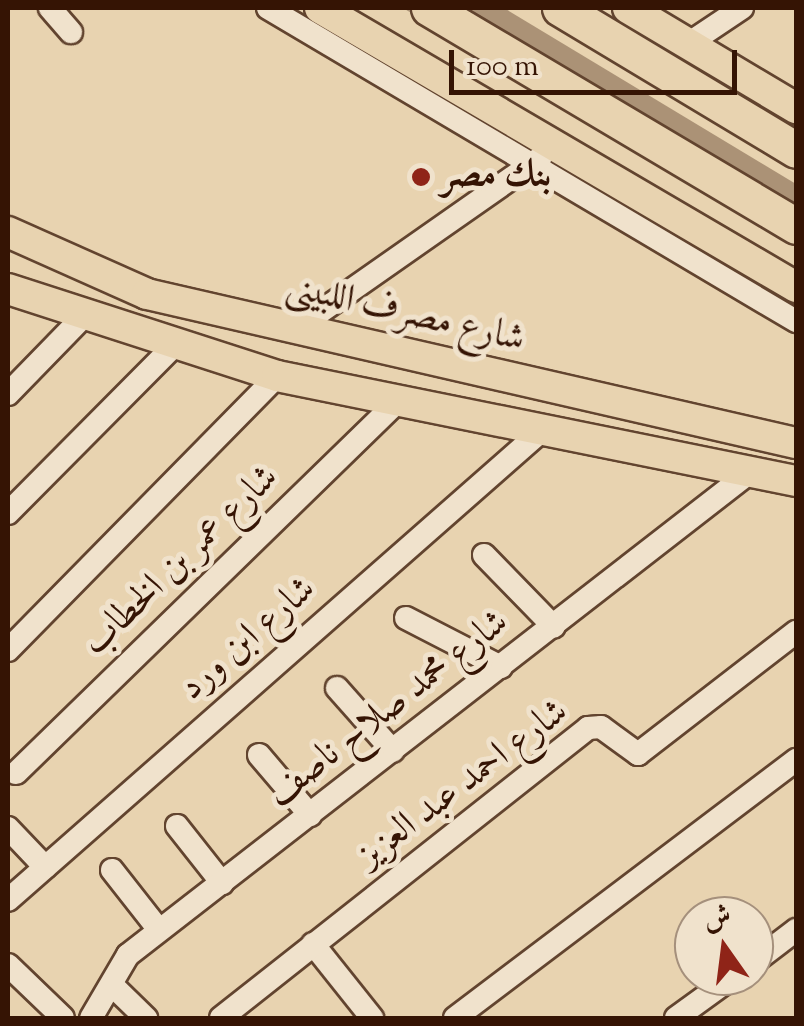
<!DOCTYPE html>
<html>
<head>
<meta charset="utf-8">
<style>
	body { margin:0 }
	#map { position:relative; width:804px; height:1026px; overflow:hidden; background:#e8d3b0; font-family:"Sorts Mill Goudy",Amiri,serif }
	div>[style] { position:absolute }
	.water>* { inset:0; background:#ab9276 }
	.roads { filter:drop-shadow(2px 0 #62442f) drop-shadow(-2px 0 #62442f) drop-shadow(0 2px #62442f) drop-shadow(0 -2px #62442f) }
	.minor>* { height:22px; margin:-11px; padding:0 11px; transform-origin:11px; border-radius:11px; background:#f0e2cc }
	.major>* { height:30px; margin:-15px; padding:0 15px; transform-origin:15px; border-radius:15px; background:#e8d3b0 }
	.highway>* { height:35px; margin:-17.5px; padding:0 17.5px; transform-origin:17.5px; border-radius:17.5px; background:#e8d3b0 }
	.dots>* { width:28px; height:28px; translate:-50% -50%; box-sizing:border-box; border:5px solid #f0e2cc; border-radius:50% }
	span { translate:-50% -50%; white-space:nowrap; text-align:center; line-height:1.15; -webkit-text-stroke:10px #f0e2cc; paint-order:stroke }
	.poi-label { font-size:38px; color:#351404; font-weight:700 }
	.left { translate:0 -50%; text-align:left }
	.street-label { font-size:38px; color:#351404 }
	.frame { position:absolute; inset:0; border:10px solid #351404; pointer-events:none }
	.north { position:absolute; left:674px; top:896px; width:100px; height:100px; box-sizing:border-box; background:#f0e2cc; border:2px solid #a5907c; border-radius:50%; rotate:346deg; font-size:28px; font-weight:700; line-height:40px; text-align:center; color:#351404 }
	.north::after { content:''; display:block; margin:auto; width:35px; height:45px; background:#8f2418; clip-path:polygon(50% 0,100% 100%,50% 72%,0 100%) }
	.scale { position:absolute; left:449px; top:50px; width:288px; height:45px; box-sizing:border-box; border:5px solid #351404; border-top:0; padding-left:12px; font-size:30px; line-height:35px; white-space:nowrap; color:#351404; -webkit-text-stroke:8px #f0e2cc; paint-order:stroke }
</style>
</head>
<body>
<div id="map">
	<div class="water">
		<i style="clip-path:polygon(403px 8px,504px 8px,796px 184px,796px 246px)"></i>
	</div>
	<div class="roads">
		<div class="minor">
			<i style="left:50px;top:8px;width:32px;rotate:49deg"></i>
			<i style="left:268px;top:8px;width:614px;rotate:30.66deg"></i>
			<i style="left:688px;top:44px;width:65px;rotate:-33.7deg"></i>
			<i style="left:293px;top:331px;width:302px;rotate:-35deg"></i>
			<i style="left:8px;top:394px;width:105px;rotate:-45.8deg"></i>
			<i style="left:8px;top:513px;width:231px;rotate:-45.2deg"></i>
			<i style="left:484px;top:555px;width:100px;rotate:45.8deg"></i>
			<i style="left:406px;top:618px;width:107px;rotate:27.3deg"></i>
			<i style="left:8px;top:650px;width:384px;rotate:-45.5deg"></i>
			<i style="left:337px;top:688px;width:84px;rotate:48.4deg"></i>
			<i style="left:259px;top:755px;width:79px;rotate:49.6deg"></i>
			<i style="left:16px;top:773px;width:532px;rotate:-44.24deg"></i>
			<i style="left:177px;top:826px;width:73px;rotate:51.7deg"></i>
			<i style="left:8px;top:828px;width:54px;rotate:46.5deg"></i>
			<i style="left:112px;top:870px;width:76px;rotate:51.9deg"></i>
			<i style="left:8px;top:900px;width:706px;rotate:-41.32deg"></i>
			<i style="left:313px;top:944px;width:95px;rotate:51.4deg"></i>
			<i style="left:754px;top:962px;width:53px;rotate:-37.3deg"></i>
			<i style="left:8px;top:965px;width:76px;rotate:43.9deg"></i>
			<i style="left:114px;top:987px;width:45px;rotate:44.1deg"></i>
			<i style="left:91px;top:1018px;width:73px;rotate:-59.6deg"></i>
			<i style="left:128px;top:955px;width:788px;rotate:-37.83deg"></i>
			<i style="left:221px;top:1018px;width:468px;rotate:-38.3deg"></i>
			<i style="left:588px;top:728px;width:13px;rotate:-4deg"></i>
			<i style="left:601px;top:727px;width:46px;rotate:36.1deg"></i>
			<i style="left:638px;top:754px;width:200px;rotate:-37.7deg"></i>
			<i style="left:455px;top:1018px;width:428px;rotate:-37.1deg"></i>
			<i style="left:676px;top:1018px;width:72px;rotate:-35.9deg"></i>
		</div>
		<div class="major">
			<i style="left:320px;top:8px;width:552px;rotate:30.38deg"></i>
			<i style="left:628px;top:8px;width:196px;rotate:30.8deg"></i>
			<i style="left:8px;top:232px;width:152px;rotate:24deg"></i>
			<i style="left:147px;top:294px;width:666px;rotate:12.93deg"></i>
			<i style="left:8px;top:289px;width:283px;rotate:17.9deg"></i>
			<i style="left:277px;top:376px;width:530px;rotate:11.44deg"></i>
		</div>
		<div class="highway">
			<i style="left:429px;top:8px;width:427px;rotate:30.7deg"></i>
			<i style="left:560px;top:8px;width:275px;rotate:31deg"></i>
		</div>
	</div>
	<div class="dots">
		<i style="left:421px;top:177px;background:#8f2418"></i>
	</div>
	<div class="poi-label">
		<span class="left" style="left:441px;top:177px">بنك مصر</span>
	</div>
	<div class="street-label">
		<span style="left:405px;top:315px;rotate:13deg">شارع مصرف اللبينى</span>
		<span style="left:182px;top:562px;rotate:-44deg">شارع عمر بن الخطاب</span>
		<span style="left:249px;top:640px;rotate:-41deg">شارع ابن ورد</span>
		<span style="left:389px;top:710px;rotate:-38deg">شارع محمد صلاح ناصف</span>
		<span style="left:464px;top:785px;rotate:-37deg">شارع احمد عبد العزيز</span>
	</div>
	<div class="frame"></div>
	<div class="north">ش</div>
	<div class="scale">100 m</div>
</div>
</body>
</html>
